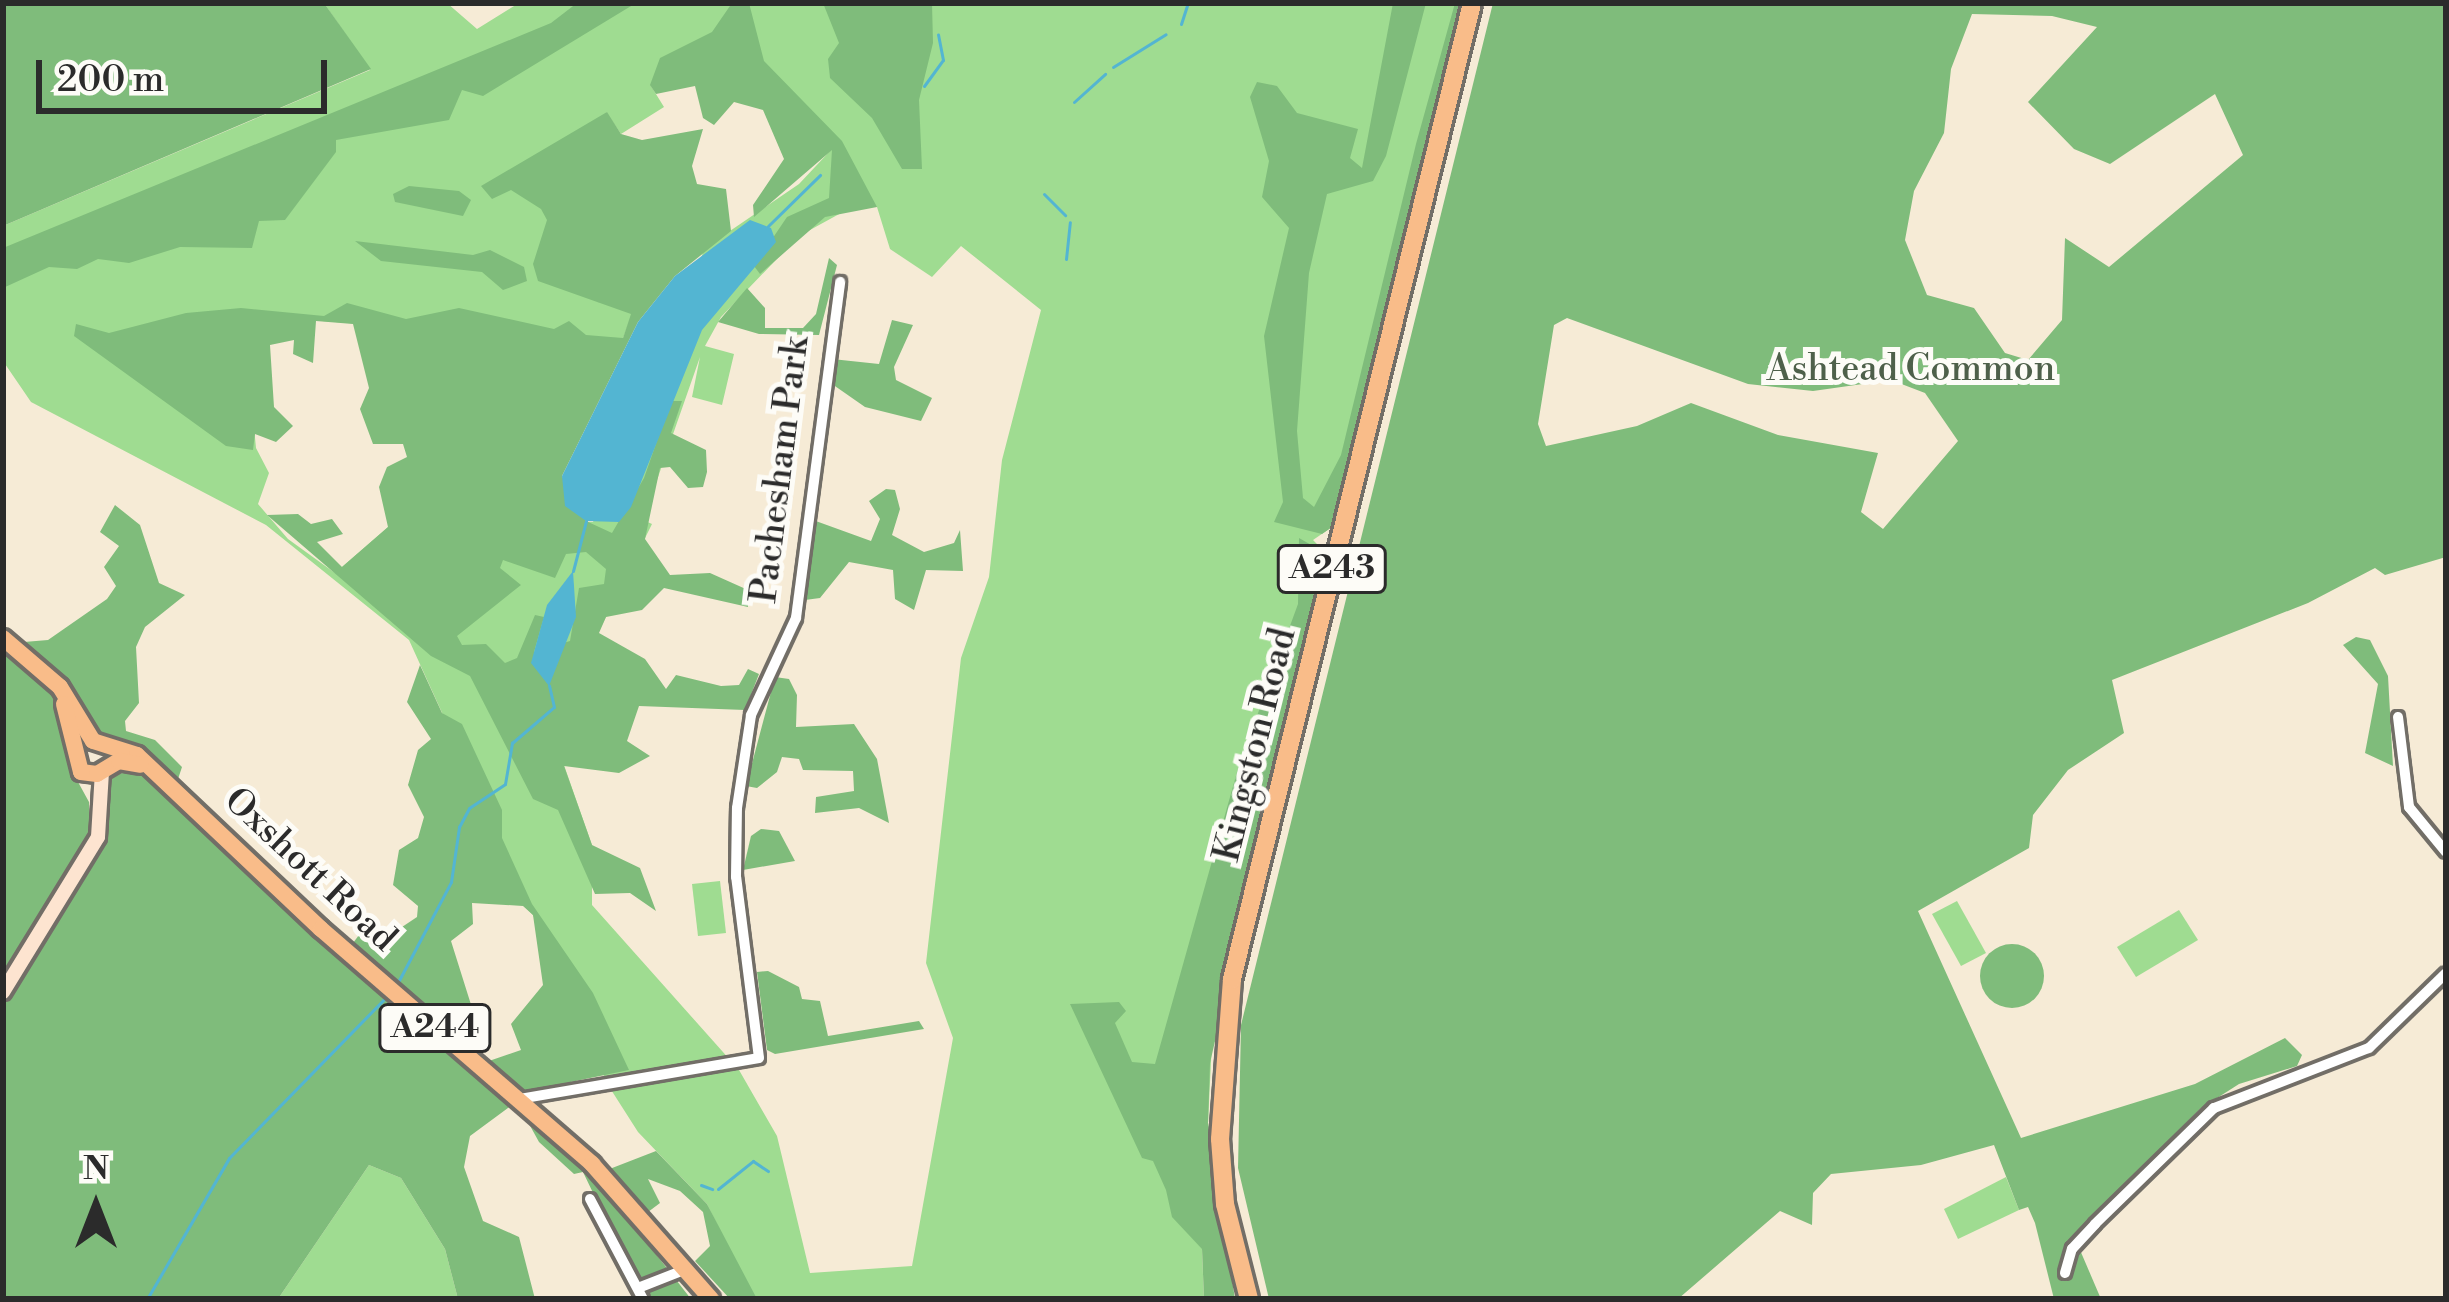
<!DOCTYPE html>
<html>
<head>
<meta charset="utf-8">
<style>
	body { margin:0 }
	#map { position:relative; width:2449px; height:1302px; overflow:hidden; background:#f6ebd6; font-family:"Libre Bodoni",serif }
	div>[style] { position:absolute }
	.green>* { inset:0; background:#9fdc91 }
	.forest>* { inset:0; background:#7fbc7b }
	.round { border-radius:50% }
	.water>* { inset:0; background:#53b5d2 }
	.stream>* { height:3px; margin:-1.5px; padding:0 1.5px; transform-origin:1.5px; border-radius:1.5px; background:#53b5d2 }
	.roads { filter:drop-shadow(3px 0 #726e67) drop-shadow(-3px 0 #726e67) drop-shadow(0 3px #726e67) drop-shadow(0 -3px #726e67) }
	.street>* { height:10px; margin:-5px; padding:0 5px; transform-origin:5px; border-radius:5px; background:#fff }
	.secondary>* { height:14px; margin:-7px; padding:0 7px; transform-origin:7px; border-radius:7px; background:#fde4d0 }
	.primary>* { height:16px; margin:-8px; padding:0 8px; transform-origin:8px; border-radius:8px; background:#f9bc89 }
	.highway>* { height:18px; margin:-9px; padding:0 9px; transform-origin:9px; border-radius:9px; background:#f9bc89 }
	span { translate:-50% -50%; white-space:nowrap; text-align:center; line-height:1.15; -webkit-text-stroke:10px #fdfcf7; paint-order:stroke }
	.shield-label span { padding:3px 9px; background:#fdfcf7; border:3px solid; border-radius:9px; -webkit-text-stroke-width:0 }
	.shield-label { font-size:33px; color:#2b2b2b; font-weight:700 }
	.park-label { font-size:36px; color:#4e604a }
	.street-label { font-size:36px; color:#2b2b2b }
	.frame { position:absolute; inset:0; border:6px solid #2b2b2b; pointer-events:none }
	.north { position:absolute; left:36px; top:1146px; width:120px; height:120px; -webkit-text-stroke:9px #fdfcf7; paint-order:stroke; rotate:0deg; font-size:33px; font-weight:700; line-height:48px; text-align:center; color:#2b2b2b }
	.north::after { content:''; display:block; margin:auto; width:42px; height:54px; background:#2b2b2b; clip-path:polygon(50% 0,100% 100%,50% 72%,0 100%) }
	.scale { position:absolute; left:36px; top:60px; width:291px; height:54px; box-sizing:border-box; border:6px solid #2b2b2b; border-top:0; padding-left:15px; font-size:36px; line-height:42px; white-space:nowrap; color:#2b2b2b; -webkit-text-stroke:9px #fdfcf7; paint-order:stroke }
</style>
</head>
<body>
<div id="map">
	<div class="green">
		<i style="clip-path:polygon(evenodd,324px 3px,447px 3px,477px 29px,519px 3px,1465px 3px,1332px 527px,1313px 540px,1327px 554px,1322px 582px,1213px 1021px,1208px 1123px,1228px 1244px,1202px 1250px,1204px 1299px,753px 1298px,707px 1204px,638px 1132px,608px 1085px,533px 915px,505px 887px,484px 805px,409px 640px,266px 525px,31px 402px,3px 361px,3px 226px,370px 70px,324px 3px,723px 41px,831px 150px,799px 184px,705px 248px,593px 522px,402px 515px,335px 573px,288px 539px,258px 504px,269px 473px,256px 448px,243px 315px,621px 344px,632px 314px,606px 112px,621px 134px,664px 107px,651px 86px,723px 41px,324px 3px,852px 207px,877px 207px,890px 249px,932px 277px,961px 246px,1041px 310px,1002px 460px,989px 577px,961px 658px,926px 963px,953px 1038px,912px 1266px,810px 1273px,777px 1136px,739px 1070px,592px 905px,592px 845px,551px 728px,652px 524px,643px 520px,700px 357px,692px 397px,722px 405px,734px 354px,705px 346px,721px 317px,799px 236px,852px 207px)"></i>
		<i style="clip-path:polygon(720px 881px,726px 933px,698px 936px,692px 884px)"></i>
		<i style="clip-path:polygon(1957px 901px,1986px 953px,1961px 966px,1932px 914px)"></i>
		<i style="clip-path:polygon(2179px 910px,2198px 940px,2136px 977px,2117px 947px)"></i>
		<i style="clip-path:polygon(369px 1165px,401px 1178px,445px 1249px,458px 1299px,278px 1299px)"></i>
		<i style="clip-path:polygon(2006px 1177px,2019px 1210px,1958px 1239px,1944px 1209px)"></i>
	</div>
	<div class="forest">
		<i style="clip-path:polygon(3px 3px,324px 3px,371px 69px,3px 226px)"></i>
		<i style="clip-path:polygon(577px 3px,636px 3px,483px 96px,462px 90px,449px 120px,336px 140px,336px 152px,285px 220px,259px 221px,252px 248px,180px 247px,129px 263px,98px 259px,77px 269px,49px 267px,3px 288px,3px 248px,551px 23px)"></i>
		<i style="clip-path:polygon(732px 3px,749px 3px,764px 61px,842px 141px,877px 207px,825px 217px,760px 274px,754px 266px,787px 217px,829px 198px,832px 150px,754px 217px,753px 205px,784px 159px,763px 110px,734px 102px,714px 125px,703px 118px,695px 86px,656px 94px,650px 85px,660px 58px,712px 32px)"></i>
		<i style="clip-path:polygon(823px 3px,932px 3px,933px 43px,919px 100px,922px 169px,902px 169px,872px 118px,830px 78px,828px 59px,839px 43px)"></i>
		<i style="clip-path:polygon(1393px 3px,1426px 3px,1386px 156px,1373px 181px,1327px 194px,1309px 273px,1297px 431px,1303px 498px,1314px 507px,1341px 455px,1416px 144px,1455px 3px,1465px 3px,1355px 440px,1332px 527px,1322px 534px,1274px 522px,1283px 502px,1264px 336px,1289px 228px,1262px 197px,1269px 161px,1250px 97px,1257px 82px,1277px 86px,1297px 113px,1358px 129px,1350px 158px,1362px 168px)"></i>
		<i style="clip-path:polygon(evenodd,1493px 3px,2446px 3px,2446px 557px,2385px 575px,2375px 568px,2308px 603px,2112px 680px,2124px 733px,2068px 770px,2033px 815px,2029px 848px,1918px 911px,2021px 1138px,2195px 1084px,2285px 1038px,2302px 1055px,2297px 1066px,2239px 1084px,2200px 1109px,2074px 1236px,2101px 1299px,2054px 1299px,2035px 1223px,2028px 1207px,2019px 1210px,1994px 1145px,1921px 1165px,1831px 1174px,1813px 1193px,1812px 1225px,1780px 1211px,1678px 1299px,1269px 1299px,1238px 1168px,1241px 1025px,1493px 3px,1972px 14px,2052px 16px,2097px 27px,2028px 102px,2074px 149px,2110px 164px,2215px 94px,2243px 155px,2109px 267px,2065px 238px,2062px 320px,2028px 360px,2005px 353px,1974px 308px,1927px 295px,1905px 240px,1914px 191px,1944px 133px,1951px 69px,1972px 14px,1493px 3px,1567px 318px,1748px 384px,1813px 391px,1891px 380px,1925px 393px,1958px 441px,1883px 529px,1861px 512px,1878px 453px,1778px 435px,1691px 403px,1637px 426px,1546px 446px,1538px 424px,1554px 325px,1567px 318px)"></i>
		<i style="clip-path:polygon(evenodd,607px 112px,621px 134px,642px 140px,703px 129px,692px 166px,697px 184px,726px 189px,731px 231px,675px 276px,638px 322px,562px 476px,586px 521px,612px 533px,644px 478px,671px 401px,682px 401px,671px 433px,706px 450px,707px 472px,703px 487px,688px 488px,670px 467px,660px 468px,645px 539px,670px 575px,710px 573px,748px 590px,748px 607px,664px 588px,642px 610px,606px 617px,599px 633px,645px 659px,666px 689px,676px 675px,721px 686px,739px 685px,748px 669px,759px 674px,745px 710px,639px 706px,627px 741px,650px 756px,619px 773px,564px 766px,592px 845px,640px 868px,656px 911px,630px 893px,595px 894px,558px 810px,533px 799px,470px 676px,431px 656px,267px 515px,298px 514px,311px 524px,332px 519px,343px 534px,317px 542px,342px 567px,388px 527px,379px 487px,387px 467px,407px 457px,403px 444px,373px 444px,360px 409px,369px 388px,353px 324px,316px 321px,313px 363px,293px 354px,294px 340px,270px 345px,274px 407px,293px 426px,276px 442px,255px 434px,253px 450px,226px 446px,74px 336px,76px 324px,109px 333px,186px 313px,241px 308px,324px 316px,347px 303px,406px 319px,459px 308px,554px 329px,569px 321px,586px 335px,623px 338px,631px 314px,538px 281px,533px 264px,547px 220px,541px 209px,511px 190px,492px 199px,481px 186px,607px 112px,586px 552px,606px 569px,604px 584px,579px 588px,570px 641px,534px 652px,544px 617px,535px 615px,517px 658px,505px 663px,486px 644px,462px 645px,457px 636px,521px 585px,500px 568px,503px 560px,555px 578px,566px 554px,586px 552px)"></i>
		<i style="clip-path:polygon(409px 186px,459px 191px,471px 200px,463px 216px,395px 202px,393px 194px)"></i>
		<i style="clip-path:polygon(355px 241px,473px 255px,490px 250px,524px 267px,527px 281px,503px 290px,482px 272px,381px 261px)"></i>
		<i style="clip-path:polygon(829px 258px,837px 265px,819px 335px,759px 334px,718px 322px,747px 288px,765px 308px,765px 328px,803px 328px,816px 314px)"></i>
		<i style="clip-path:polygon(892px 320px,913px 325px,894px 367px,896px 380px,932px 398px,921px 421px,865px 407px,832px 384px,832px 359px,879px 364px)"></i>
		<i style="clip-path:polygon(886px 489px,895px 490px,900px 509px,892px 535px,924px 552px,954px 543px,960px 530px,963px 571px,926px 570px,914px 610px,895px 599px,893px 570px,849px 562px,820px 598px,805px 600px,813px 520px,871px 541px,880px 519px,869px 501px)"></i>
		<i style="clip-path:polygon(115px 505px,140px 525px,159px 583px,185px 595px,145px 627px,136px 647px,139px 703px,125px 721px,126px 731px,155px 740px,182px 767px,178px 779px,142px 748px,98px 734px,71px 685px,24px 642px,48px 640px,107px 599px,116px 586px,104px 567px,119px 546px,100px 532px)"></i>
		<i style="clip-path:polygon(1299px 538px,1327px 554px,1210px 1063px,1208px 1123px,1235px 1299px,1204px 1299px,1202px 1249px,1172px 1217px,1166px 1190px,1153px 1161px,1142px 1158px,1070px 1004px,1119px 1002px,1126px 1011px,1115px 1023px,1132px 1062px,1155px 1064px,1239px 765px,1298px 604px)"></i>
		<i style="clip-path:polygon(2356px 637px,2370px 640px,2388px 676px,2393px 766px,2365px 753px,2378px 684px,2343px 645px)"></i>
		<i style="clip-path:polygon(3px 643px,53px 690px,72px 771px,89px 802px,89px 837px,101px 841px,107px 826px,110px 775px,136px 771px,161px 785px,384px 999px,512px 1105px,470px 1136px,464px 1167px,483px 1221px,519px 1237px,535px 1299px,458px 1299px,445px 1249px,401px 1178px,369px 1165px,278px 1299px,3px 1299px)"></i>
		<i style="clip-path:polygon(420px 665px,442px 713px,462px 724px,502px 810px,502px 838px,532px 904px,593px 993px,629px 1070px,522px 1092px,486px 1062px,521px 1050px,511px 1024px,543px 985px,533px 915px,523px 906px,472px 903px,473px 924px,451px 941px,473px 1011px,464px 1043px,350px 947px,365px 927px,384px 939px,417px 917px,418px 906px,393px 885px,399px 850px,418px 838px,424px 817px,408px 785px,418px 750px,431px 739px,407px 702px)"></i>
		<i style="clip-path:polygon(775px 677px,789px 679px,797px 695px,796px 727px,854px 724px,877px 759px,889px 823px,859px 808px,815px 813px,816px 797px,854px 791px,853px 771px,803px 770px,799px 759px,782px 757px,777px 772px,757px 788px,746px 786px)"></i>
		<i style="clip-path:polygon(761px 829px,779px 831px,795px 861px,743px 870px,751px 836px)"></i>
		<i class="round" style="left:1980px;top:944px;width:64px;height:64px"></i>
		<i style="clip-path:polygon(768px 971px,799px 987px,802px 999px,820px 1001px,828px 1036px,919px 1021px,924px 1029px,775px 1054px,767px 1050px,757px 972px)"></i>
		<i style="clip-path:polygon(523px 1113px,605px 1189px,691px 1299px,644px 1299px,583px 1172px,574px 1174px,539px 1142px)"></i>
		<i style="clip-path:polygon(656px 1151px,707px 1204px,757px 1299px,730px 1299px,695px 1261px,710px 1246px,703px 1212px,680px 1191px,648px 1179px,660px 1203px,648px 1212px,607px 1170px)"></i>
	</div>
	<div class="water">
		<i style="clip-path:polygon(750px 220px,771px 228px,776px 242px,702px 330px,631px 507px,619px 522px,586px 521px,565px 506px,562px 476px,638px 322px,675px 276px)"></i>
		<i style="clip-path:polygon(573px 571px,576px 617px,549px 686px,531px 663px,547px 605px)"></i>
	</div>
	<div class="stream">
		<i style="left:1181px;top:24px;width:22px;rotate:-72deg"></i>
		<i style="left:1113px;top:67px;width:62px;rotate:-31.9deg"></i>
		<i style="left:924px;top:86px;width:32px;rotate:-54deg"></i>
		<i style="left:943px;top:60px;width:26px;rotate:-101deg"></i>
		<i style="left:1074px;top:102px;width:42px;rotate:-42.1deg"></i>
		<i style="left:1044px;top:194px;width:30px;rotate:45deg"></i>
		<i style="left:768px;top:226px;width:73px;rotate:-44.4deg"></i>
		<i style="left:1066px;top:259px;width:37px;rotate:-84deg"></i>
		<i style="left:573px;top:571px;width:52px;rotate:-75.4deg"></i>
		<i style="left:397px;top:984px;width:115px;rotate:-62.1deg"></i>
		<i style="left:451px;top:882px;width:56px;rotate:-81.7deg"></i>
		<i style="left:459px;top:827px;width:21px;rotate:-62deg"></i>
		<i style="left:469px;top:808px;width:43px;rotate:-33.7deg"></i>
		<i style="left:505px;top:784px;width:42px;rotate:-80.3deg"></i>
		<i style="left:512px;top:743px;width:55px;rotate:-40.6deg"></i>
		<i style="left:554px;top:707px;width:22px;rotate:-103deg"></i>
		<i style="left:701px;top:1185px;width:12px;rotate:20deg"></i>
		<i style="left:718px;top:1189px;width:45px;rotate:-38.7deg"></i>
		<i style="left:753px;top:1161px;width:18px;rotate:34deg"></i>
		<i style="left:147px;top:1299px;width:163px;rotate:-59.8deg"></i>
		<i style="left:229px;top:1158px;width:225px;rotate:-45.7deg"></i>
	</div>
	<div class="roads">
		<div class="street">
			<i style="left:2398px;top:717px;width:91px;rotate:83deg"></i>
			<i style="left:2409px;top:807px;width:58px;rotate:50.6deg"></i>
			<i style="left:519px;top:1099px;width:243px;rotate:-9.7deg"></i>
			<i style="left:759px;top:1058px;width:182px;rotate:-97.2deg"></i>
			<i style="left:736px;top:877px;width:69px;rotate:-89.2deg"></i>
			<i style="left:737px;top:808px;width:94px;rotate:-81.4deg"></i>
			<i style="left:751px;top:715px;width:107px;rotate:-65.1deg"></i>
			<i style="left:796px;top:618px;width:339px;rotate:-82.5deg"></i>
			<i style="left:590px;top:1199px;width:113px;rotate:62.1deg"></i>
			<i style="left:2065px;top:1273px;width:25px;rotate:-74deg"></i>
			<i style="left:2072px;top:1249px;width:34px;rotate:-47deg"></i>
			<i style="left:2095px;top:1224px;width:166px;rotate:-44.3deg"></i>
			<i style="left:2214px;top:1108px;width:166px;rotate:-21.2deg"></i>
			<i style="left:2369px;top:1048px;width:107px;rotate:-44.2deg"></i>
			<i style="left:638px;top:1288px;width:49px;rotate:-21.4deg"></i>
		</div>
		<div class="secondary">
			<i style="left:3px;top:992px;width:182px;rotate:-58.5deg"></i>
			<i style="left:98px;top:837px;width:65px;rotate:-86.5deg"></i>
		</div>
		<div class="primary">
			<i style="left:3px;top:638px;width:75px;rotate:40.7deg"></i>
			<i style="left:60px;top:687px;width:63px;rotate:58.6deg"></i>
			<i style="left:93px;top:741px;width:46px;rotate:17.7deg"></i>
			<i style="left:137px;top:755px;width:253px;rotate:43.4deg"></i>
			<i style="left:321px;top:929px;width:359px;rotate:40.9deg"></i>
			<i style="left:592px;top:1164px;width:180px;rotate:48.6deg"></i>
			<i style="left:64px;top:704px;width:70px;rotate:76deg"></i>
			<i style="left:81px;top:772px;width:16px;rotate:7deg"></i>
			<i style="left:97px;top:774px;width:26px;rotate:-31deg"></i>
			<i style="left:119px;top:761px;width:22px;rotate:10deg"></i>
		</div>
		<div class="highway">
			<i style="left:1249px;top:1299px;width:98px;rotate:-104.2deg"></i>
			<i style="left:1225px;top:1204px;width:65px;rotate:-94.4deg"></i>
			<i style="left:1220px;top:1139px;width:160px;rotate:-85.7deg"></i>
			<i style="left:1232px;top:979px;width:1005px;rotate:-76.18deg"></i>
		</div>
	</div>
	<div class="shield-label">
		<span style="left:1332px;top:569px">A243</span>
		<span style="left:435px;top:1028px">A244</span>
	</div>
	<div class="park-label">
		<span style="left:1911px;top:370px">Ashtead Common</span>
	</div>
	<div class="street-label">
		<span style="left:781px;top:470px;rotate:-83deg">Pachesham Park</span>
		<span style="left:1256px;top:745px;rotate:-76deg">Kingston Road</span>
		<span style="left:310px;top:870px;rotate:43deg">Oxshott Road</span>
	</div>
	<div class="frame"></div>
	<div class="north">N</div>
	<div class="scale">200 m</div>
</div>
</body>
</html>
